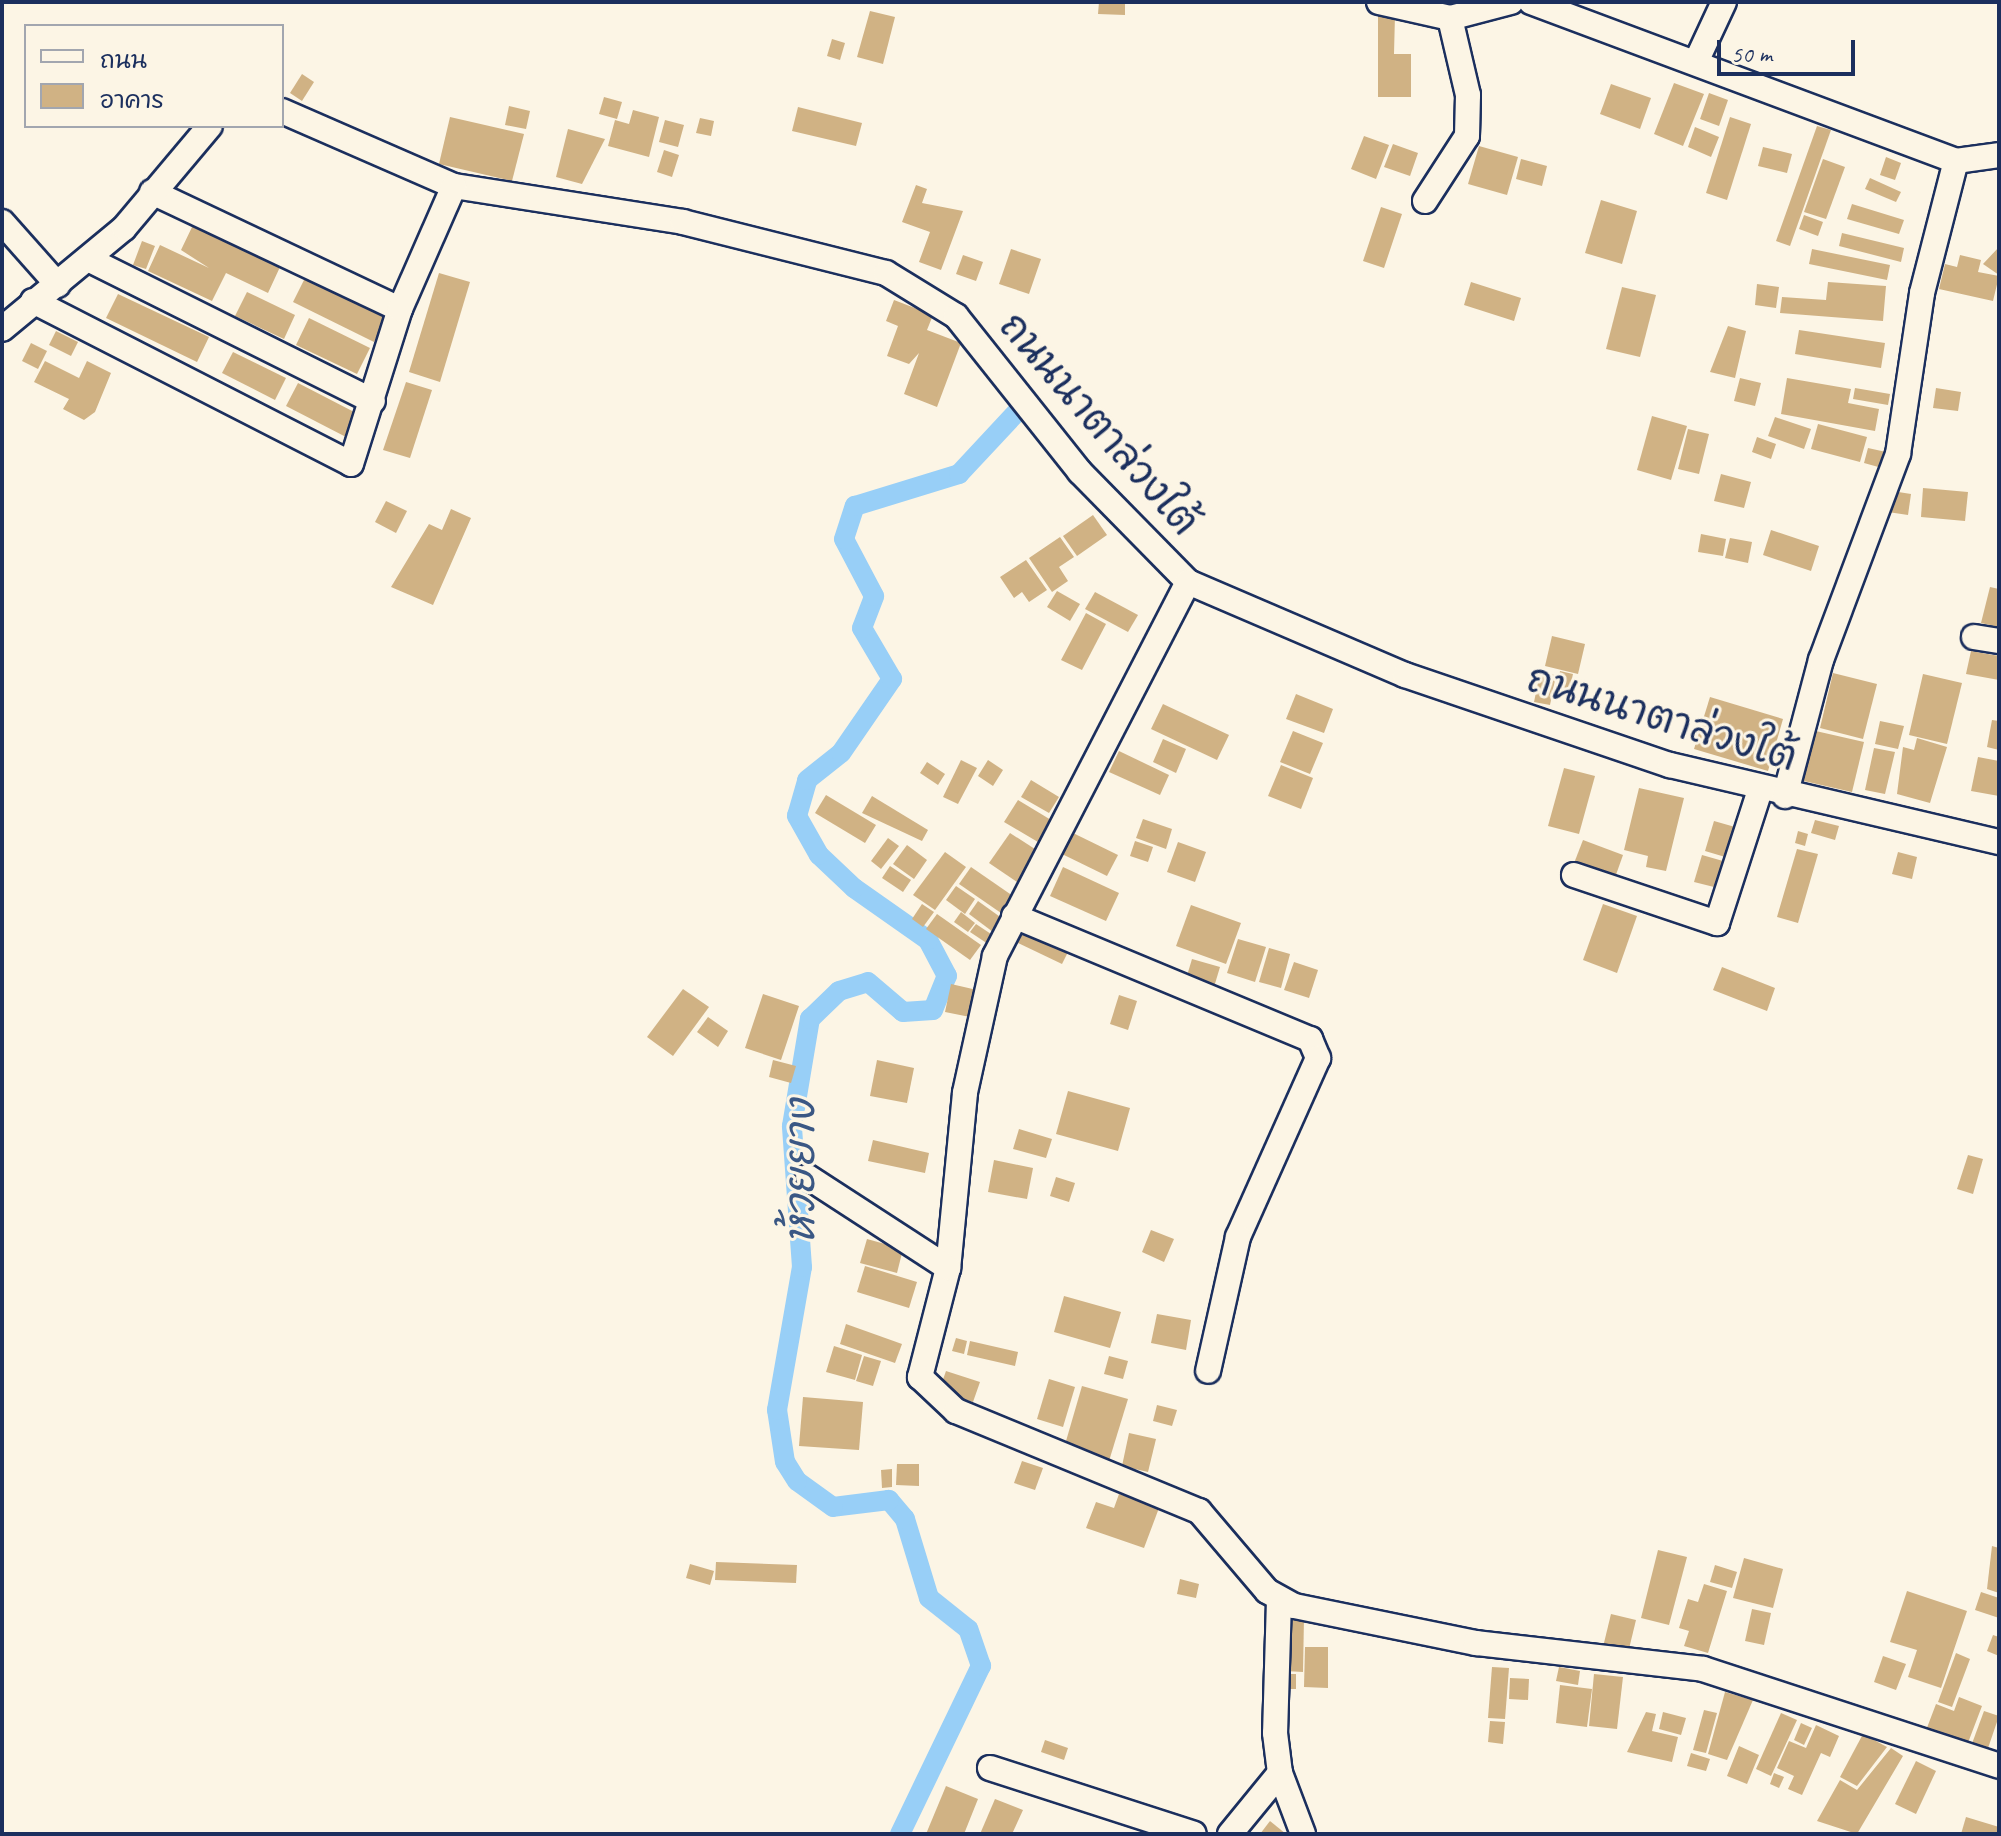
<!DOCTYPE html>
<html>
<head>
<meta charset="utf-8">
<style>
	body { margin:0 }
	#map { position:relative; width:2001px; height:1836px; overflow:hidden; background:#fcf5e5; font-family:Caveat,"Playpen Sans Thai",sans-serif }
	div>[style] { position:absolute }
	.canal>* { height:20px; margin:-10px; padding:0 10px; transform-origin:10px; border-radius:10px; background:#98cff7 }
	.building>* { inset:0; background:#d0b284 }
	.roads { filter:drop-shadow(2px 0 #1b2f5e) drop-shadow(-2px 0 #1b2f5e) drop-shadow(0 2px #1b2f5e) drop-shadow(0 -2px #1b2f5e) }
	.minor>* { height:24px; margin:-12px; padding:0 12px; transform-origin:12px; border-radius:12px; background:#fcf5e5 }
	span { translate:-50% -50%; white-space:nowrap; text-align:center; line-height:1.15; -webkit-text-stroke:6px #fcf5e5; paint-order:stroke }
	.street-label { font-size:40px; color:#1b2f5e }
	.water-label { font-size:42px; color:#3a5784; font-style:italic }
	.frame { position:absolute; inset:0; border:4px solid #1b2f5e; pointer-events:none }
	.legend { position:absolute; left:24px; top:24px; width:260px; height:104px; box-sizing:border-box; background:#fcf5e5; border:2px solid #a2a6af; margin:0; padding:10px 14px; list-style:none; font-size:24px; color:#1b2f5e }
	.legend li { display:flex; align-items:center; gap:16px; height:40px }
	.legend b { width:40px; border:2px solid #a2a6af }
	.scale { position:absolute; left:1717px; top:40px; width:138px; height:36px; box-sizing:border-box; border:4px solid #1b2f5e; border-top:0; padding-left:10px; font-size:24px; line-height:28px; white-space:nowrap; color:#1b2f5e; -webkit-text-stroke:6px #fcf5e5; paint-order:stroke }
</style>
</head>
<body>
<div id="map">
	<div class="canal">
		<i style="left:900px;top:1834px;width:187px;rotate:-64.3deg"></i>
		<i style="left:981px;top:1666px;width:39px;rotate:-109deg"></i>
		<i style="left:968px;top:1629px;width:50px;rotate:-141.5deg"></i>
		<i style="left:929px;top:1598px;width:83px;rotate:-106.9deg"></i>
		<i style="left:905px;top:1519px;width:25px;rotate:-130deg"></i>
		<i style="left:889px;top:1500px;width:56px;rotate:172.9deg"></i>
		<i style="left:833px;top:1507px;width:44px;rotate:-144.2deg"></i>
		<i style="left:797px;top:1481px;width:22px;rotate:-122deg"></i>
		<i style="left:785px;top:1462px;width:53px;rotate:-98.7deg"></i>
		<i style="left:777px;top:1410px;width:145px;rotate:-80.1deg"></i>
		<i style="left:802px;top:1267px;width:141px;rotate:-94.1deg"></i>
		<i style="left:792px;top:1126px;width:109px;rotate:-80.5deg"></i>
		<i style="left:810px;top:1019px;width:40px;rotate:-44deg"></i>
		<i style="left:839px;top:991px;width:30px;rotate:-17deg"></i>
		<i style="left:868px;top:982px;width:46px;rotate:40.6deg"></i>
		<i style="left:903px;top:1012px;width:30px;rotate:-4deg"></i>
		<i style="left:933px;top:1010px;width:37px;rotate:-68deg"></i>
		<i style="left:947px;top:976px;width:41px;rotate:-117.8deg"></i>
		<i style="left:928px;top:940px;width:90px;rotate:-144.9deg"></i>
		<i style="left:854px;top:888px;width:48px;rotate:-136.7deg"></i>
		<i style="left:819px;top:855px;width:45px;rotate:-119.4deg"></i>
		<i style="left:797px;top:816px;width:37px;rotate:-74deg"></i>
		<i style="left:807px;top:780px;width:43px;rotate:-38.5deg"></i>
		<i style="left:841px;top:753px;width:90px;rotate:-55.4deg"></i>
		<i style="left:892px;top:679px;width:59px;rotate:-120.5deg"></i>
		<i style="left:862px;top:628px;width:34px;rotate:-69deg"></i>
		<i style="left:874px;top:596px;width:64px;rotate:-117.8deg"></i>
		<i style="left:844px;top:539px;width:35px;rotate:-72deg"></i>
		<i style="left:855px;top:506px;width:109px;rotate:-17.1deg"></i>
		<i style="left:959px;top:474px;width:100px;rotate:-47deg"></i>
	</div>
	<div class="building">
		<i style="clip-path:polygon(1099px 2px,1125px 2px,1125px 15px,1098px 14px)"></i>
		<i style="clip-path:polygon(870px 11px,895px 17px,883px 64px,857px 57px)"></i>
		<i style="clip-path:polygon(1378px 15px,1395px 15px,1394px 54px,1411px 54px,1411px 97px,1378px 97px)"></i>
		<i style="clip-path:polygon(832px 39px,845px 43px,840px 60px,827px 56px)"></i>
		<i style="clip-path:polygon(302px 74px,314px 82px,302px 101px,290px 93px)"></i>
		<i style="clip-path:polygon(1674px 83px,1704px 94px,1683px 146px,1654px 134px)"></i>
		<i style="clip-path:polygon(1611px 84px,1651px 98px,1640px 129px,1600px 114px)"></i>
		<i style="clip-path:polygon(1709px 93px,1728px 100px,1719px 126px,1700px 119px)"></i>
		<i style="clip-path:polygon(604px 97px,622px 102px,617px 119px,599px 114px)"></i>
		<i style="clip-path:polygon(509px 106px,530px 111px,526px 129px,505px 125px)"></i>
		<i style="clip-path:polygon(798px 107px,862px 123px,856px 146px,792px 131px)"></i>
		<i style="clip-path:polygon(633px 110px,659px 117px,649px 157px,608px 146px,615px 120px,629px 124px)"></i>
		<i style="clip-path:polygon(450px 117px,524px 134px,512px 181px,439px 164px)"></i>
		<i style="clip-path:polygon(1730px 117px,1751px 124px,1727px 200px,1706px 193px)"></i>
		<i style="clip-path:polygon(700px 118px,714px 121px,711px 136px,696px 133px)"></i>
		<i style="clip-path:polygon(665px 120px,684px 125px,678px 147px,659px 142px)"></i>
		<i style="clip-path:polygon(1817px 126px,1831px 130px,1790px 246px,1776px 241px)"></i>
		<i style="clip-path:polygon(1695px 127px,1719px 137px,1711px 157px,1688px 147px)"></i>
		<i style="clip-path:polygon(568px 129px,605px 139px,582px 184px,556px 177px)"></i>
		<i style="clip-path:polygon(1364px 136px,1389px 145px,1376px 179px,1351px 169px)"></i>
		<i style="clip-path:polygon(1393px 144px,1418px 153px,1410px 176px,1384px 167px)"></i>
		<i style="clip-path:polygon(1479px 146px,1518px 157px,1507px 195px,1468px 184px)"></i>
		<i style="clip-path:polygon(1763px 147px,1792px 154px,1787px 173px,1758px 166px)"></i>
		<i style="clip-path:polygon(664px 150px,679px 155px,672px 177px,657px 172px)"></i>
		<i style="clip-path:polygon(1886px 157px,1901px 163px,1895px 180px,1880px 175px)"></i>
		<i style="clip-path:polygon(1521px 159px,1547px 166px,1542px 186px,1516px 179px)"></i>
		<i style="clip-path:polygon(1823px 159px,1845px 167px,1826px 219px,1804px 212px)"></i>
		<i style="clip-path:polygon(1870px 178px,1901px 192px,1896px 202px,1865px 189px)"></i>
		<i style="clip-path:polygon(916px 185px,927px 189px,922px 203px,963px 211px,941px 270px,919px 262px,930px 232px,902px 222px)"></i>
		<i style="clip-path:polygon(1601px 200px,1637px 211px,1622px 264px,1585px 253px)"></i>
		<i style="clip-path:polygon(1852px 204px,1904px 220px,1899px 234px,1847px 219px)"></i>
		<i style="clip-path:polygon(1381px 207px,1402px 214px,1384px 268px,1363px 261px)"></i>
		<i style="clip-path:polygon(1804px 215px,1823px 222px,1818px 236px,1799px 229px)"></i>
		<i style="clip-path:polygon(193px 225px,280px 267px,268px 293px,226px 273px,212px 301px,148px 271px,160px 245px,209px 268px,181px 250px)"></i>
		<i style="clip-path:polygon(1842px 233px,1904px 248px,1901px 262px,1839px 246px)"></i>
		<i style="clip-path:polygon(142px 241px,155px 246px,146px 269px,133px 265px)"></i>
		<i style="clip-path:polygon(1999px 247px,1999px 275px,1983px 264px)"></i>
		<i style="clip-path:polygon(1011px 249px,1041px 259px,1029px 294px,999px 284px)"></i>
		<i style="clip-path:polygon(1812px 249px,1890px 265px,1887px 280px,1809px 264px)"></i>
		<i style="clip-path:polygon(963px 255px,983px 262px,976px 281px,956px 274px)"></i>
		<i style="clip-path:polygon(1960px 255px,1981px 260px,1978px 272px,1999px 276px,1993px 301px,1939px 289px,1945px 264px,1957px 267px)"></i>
		<i style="clip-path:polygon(439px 273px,470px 282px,440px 382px,409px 372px)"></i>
		<i style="clip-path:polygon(305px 278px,386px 317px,374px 342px,293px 302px)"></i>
		<i style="clip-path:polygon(1471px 282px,1521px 298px,1514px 321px,1464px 305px)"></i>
		<i style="clip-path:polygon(1828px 282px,1886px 286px,1883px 321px,1780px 313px,1782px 297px,1826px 300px)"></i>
		<i style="clip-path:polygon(1757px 284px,1779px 287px,1776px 308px,1755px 305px)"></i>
		<i style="clip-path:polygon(1622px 287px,1656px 295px,1640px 357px,1606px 349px)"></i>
		<i style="clip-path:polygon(247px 292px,295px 315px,284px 339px,235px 316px)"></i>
		<i style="clip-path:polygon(118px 294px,209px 337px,197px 362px,106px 318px)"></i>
		<i style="clip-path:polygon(894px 300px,933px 315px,927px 330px,961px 343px,937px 407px,904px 394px,919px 353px,909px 364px,887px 356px,898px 326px,886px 321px)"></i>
		<i style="clip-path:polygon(309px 318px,370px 348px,357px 374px,296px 345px)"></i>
		<i style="clip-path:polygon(1728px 326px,1746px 331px,1735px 378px,1710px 372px)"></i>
		<i style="clip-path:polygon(1799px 330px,1885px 343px,1881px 368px,1795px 354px)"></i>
		<i style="clip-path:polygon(56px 331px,78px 342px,71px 356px,49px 345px)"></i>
		<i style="clip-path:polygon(31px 343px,47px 351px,38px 369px,22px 361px)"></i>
		<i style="clip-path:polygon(233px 352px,286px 378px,275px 400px,222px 373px)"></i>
		<i style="clip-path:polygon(45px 361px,79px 378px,87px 361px,111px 373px,95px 412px,84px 420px,63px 409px,69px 399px,34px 382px)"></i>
		<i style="clip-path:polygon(1740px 378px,1761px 383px,1755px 406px,1734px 401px)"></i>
		<i style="clip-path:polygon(1787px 378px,1851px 389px,1848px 403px,1879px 409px,1875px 431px,1781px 414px)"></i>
		<i style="clip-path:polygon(406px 382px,432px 390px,410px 458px,383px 450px)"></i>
		<i style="clip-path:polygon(298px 383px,358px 414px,346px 437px,286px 406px)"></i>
		<i style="clip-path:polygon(1855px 388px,1890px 394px,1888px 405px,1853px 399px)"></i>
		<i style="clip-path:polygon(1936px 388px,1961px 392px,1958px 411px,1933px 408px)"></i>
		<i style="clip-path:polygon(1652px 416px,1687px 426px,1671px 480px,1637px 470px)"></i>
		<i style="clip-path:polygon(1775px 417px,1811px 429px,1804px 449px,1768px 436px)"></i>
		<i style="clip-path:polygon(1818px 424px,1867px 437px,1860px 462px,1811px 449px)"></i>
		<i style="clip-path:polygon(1688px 429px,1709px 434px,1699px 474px,1678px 469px)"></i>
		<i style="clip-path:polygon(1757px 437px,1776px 444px,1771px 459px,1752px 452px)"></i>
		<i style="clip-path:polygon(1868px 448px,1886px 452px,1882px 468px,1864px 463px)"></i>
		<i style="clip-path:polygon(1721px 474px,1751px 482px,1744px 508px,1714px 501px)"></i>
		<i style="clip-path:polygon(1923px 488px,1968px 492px,1965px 521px,1921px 517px)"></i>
		<i style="clip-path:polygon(1892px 491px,1911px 494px,1908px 515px,1888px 512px)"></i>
		<i style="clip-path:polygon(386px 501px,407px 511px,396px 533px,375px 522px)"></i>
		<i style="clip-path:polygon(451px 509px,471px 518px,433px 605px,391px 587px,429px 524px,442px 530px)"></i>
		<i style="clip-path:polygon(1093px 515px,1107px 535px,1077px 556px,1063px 536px)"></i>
		<i style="clip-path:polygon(1771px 530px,1819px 546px,1811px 571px,1763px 555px)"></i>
		<i style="clip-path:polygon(1701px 534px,1726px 539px,1723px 556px,1698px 552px)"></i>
		<i style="clip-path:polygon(1060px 537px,1074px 557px,1059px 567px,1068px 581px,1052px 592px,1029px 558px)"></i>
		<i style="clip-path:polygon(1730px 538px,1752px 542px,1748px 563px,1725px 558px)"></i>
		<i style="clip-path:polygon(1026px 560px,1047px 590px,1029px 602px,1022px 592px,1014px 598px,1000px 577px)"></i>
		<i style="clip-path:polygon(1990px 587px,1999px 589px,1999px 627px,1981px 623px)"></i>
		<i style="clip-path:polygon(1057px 591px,1080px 604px,1070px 621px,1047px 607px)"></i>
		<i style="clip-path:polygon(1095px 592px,1138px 615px,1128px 632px,1085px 609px)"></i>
		<i style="clip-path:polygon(1086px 613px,1106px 624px,1082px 670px,1061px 660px)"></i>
		<i style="clip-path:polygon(1552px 636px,1585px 644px,1578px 674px,1545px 666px)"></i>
		<i style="clip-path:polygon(1971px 651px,1999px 656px,1999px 680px,1966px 674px)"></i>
		<i style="clip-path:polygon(1560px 671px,1573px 674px,1569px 692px,1557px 689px)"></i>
		<i style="clip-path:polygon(1540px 673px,1556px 675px,1550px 705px,1534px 702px)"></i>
		<i style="clip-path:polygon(1833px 673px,1877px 684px,1863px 739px,1820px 728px)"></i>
		<i style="clip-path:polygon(1923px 674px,1962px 683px,1947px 744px,1909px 735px)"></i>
		<i style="clip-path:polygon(1296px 694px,1333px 709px,1324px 733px,1286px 719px)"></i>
		<i style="clip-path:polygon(1710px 697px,1783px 719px,1768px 771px,1694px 749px)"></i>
		<i style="clip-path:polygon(1163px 704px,1229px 735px,1217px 760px,1151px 729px)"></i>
		<i style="clip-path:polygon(1992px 720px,1999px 721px,1999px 750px,1987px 747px)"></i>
		<i style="clip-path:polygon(1880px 721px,1904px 726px,1898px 749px,1875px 744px)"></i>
		<i style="clip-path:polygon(1807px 729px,1864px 742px,1852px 792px,1795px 779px)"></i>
		<i style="clip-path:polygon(1293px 731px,1323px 743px,1310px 774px,1280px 762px)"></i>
		<i style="clip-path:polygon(1917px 738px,1947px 747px,1930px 803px,1897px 794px,1903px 747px,1914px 750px)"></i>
		<i style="clip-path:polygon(1163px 739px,1186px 749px,1176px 773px,1153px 762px)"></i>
		<i style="clip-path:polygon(1874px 748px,1895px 752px,1885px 794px,1865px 790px)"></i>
		<i style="clip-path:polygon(1119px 751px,1169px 775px,1160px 795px,1109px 772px)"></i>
		<i style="clip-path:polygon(1978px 757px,1999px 761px,1999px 796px,1971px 791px)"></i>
		<i style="clip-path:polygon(961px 760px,977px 768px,958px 804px,943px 797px)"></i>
		<i style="clip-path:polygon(988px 760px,1003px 770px,993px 786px,978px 776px)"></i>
		<i style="clip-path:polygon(927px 762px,945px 774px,938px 785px,920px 773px)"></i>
		<i style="clip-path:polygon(1281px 765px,1313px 778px,1301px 809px,1268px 796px)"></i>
		<i style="clip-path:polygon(1564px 768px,1595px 776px,1579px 834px,1548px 826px)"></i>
		<i style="clip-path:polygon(1031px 780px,1059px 797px,1049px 813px,1021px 797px)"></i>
		<i style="clip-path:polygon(1639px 788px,1684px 798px,1666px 871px,1646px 867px,1648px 856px,1624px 850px)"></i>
		<i style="clip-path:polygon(826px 795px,876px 825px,865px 843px,815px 813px)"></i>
		<i style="clip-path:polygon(872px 796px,928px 830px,922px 841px,862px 813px)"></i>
		<i style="clip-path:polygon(1018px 800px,1056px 823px,1043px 845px,1004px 822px)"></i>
		<i style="clip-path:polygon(1143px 819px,1172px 829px,1166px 849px,1136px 838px)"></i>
		<i style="clip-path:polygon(1815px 820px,1839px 826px,1835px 840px,1811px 833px)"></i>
		<i style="clip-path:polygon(1714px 821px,1742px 829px,1732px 859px,1705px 851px)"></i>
		<i style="clip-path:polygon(1798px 831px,1808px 834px,1805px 846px,1795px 843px)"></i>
		<i style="clip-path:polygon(1010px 833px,1038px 851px,1017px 882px,989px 863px)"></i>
		<i style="clip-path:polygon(1073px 833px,1118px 855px,1107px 876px,1062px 854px)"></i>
		<i style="clip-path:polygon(888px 838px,899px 846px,881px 869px,871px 861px)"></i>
		<i style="clip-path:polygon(1583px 840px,1623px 855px,1612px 886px,1571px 871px)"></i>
		<i style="clip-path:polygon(1135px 841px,1153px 847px,1148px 862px,1130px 856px)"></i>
		<i style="clip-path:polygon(1178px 842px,1206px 852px,1195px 882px,1167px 872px)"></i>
		<i style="clip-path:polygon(907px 845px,927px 860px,914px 879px,893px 864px)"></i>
		<i style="clip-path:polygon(1797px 849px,1818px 854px,1798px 923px,1777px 917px)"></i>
		<i style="clip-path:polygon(945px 852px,966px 867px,935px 910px,913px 895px)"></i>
		<i style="clip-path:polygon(1898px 852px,1917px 857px,1912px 879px,1892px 874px)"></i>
		<i style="clip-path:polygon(1702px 855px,1730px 863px,1722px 889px,1694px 882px)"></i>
		<i style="clip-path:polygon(890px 866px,911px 880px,903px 892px,882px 878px)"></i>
		<i style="clip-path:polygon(971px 867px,1013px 896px,1001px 913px,959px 884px)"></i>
		<i style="clip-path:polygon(1063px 867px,1119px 893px,1106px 921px,1050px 896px)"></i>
		<i style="clip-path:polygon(956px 886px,975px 899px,965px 914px,946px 900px)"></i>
		<i style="clip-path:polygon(978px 901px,1003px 919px,993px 932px,969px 914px)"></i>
		<i style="clip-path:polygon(922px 904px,934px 912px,923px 927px,912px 919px)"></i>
		<i style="clip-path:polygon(1603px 904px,1637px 916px,1617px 973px,1583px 960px)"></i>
		<i style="clip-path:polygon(1191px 905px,1241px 923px,1226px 964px,1176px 946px)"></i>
		<i style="clip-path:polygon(961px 912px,975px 923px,968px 932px,954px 922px)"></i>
		<i style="clip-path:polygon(937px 914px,981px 945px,970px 960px,926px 929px)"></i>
		<i style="clip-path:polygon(976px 924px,994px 936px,988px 944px,970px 932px)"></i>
		<i style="clip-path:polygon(1022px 924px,1070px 948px,1062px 964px,1014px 941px)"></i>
		<i style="clip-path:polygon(1238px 939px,1266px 947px,1255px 982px,1227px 973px)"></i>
		<i style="clip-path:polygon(1269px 948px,1290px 954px,1281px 988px,1259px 982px)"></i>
		<i style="clip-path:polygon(1192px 959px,1220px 967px,1214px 987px,1186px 979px)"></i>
		<i style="clip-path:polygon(1294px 962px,1318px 970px,1309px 998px,1284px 990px)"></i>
		<i style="clip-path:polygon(1722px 967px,1775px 988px,1767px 1011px,1713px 990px)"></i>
		<i style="clip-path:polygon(951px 984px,977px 990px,970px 1017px,945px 1012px)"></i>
		<i style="clip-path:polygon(683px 989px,709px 1007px,673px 1056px,647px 1037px)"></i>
		<i style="clip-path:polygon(763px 994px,799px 1006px,781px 1060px,745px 1048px)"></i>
		<i style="clip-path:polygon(1119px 995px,1137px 1001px,1128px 1030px,1110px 1024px)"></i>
		<i style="clip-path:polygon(708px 1017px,728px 1031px,718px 1047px,697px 1032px)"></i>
		<i style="clip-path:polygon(773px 1060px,796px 1066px,791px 1083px,769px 1077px)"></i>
		<i style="clip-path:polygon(877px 1060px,914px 1068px,907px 1103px,870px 1096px)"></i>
		<i style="clip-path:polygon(1068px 1091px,1130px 1108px,1118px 1151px,1056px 1134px)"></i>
		<i style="clip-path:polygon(1019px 1129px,1052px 1139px,1046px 1158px,1013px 1149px)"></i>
		<i style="clip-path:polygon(873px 1140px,929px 1153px,925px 1173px,868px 1161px)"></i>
		<i style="clip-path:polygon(1968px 1155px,1983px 1159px,1973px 1194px,1957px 1189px)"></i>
		<i style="clip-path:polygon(994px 1160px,1033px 1168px,1027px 1199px,988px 1192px)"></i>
		<i style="clip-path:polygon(1056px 1177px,1075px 1183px,1069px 1202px,1050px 1196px)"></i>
		<i style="clip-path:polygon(1151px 1230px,1174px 1239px,1164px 1262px,1142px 1252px)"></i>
		<i style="clip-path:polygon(867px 1239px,903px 1249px,897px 1273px,860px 1263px)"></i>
		<i style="clip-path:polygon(865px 1266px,917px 1282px,909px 1308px,857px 1292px)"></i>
		<i style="clip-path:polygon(1064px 1296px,1121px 1312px,1110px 1348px,1054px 1332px)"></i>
		<i style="clip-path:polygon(1157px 1314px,1191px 1320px,1186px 1350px,1151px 1343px)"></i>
		<i style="clip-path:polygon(846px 1324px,902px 1344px,895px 1363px,840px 1344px)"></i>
		<i style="clip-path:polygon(956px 1338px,967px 1341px,964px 1354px,952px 1351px)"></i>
		<i style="clip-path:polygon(970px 1341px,1018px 1352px,1015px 1366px,967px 1355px)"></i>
		<i style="clip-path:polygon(834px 1346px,862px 1355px,855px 1380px,826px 1372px)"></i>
		<i style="clip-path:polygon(864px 1356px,881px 1361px,873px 1386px,856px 1381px)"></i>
		<i style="clip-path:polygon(1109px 1356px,1128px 1361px,1123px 1379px,1104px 1374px)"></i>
		<i style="clip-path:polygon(946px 1371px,980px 1382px,973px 1402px,939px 1391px)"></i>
		<i style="clip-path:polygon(1049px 1379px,1075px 1387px,1063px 1427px,1037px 1419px)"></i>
		<i style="clip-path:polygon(1082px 1386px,1128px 1399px,1109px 1461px,1064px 1448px)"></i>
		<i style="clip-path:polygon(803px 1397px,863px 1402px,859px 1450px,799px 1446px)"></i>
		<i style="clip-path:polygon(1157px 1405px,1177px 1410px,1172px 1426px,1153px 1421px)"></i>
		<i style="clip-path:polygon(1129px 1433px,1156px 1439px,1148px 1472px,1122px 1466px)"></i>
		<i style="clip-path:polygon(1022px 1461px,1043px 1468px,1035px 1490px,1014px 1483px)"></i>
		<i style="clip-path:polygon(897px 1464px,919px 1464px,919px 1486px,896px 1485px)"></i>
		<i style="clip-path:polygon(892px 1469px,892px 1487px,882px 1488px,881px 1470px)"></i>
		<i style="clip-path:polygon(1119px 1494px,1159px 1508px,1144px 1548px,1086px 1528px,1096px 1502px,1114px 1508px)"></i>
		<i style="clip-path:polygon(1992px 1546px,1999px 1548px,1999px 1593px,1987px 1589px)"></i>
		<i style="clip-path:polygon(1658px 1550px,1687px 1557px,1669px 1625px,1641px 1618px)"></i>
		<i style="clip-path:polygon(1744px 1558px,1783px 1569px,1773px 1608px,1733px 1598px)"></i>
		<i style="clip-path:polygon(716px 1562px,797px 1565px,796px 1583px,715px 1580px)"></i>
		<i style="clip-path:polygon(690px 1564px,714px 1571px,710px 1585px,686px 1578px)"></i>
		<i style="clip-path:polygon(1715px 1565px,1737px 1572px,1732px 1588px,1710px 1582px)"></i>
		<i style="clip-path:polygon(1180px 1579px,1199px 1584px,1196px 1598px,1177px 1594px)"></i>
		<i style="clip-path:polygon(1704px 1584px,1727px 1591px,1708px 1653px,1684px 1646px,1689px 1631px,1679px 1628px,1688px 1599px,1698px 1602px)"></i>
		<i style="clip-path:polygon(1907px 1591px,1967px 1611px,1941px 1688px,1908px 1677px,1917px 1650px,1890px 1642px)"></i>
		<i style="clip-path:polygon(1981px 1592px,1999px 1598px,1999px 1618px,1975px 1610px)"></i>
		<i style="clip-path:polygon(1752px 1609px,1771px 1613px,1764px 1645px,1745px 1641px)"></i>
		<i style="clip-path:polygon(1611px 1614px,1636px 1620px,1628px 1653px,1603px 1647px)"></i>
		<i style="clip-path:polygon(1286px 1617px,1304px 1617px,1303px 1672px,1285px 1671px)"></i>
		<i style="clip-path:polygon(1993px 1635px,1999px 1637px,1999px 1656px,1987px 1651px)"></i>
		<i style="clip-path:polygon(1305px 1647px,1328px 1647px,1328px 1688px,1304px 1687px)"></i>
		<i style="clip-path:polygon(1956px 1653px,1970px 1659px,1952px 1707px,1938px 1702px)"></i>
		<i style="clip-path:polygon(1883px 1656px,1906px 1664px,1896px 1690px,1874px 1682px)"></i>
		<i style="clip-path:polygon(1492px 1667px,1509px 1668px,1505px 1719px,1488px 1718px)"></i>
		<i style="clip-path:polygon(1559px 1667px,1580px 1671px,1578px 1685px,1556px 1681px)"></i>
		<i style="clip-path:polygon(1277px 1674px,1296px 1674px,1296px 1689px,1277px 1689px)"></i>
		<i style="clip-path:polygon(1594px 1674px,1623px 1677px,1617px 1729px,1589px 1726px)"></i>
		<i style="clip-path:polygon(1510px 1678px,1529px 1679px,1528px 1700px,1509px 1699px)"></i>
		<i style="clip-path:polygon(1560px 1685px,1592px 1689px,1587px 1727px,1556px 1723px)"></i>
		<i style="clip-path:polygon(1725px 1692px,1753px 1700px,1727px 1760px,1708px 1754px)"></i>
		<i style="clip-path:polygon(1959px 1697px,1982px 1706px,1966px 1748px,1925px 1733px,1936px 1704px,1954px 1711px)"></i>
		<i style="clip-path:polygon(1704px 1710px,1717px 1713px,1706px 1753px,1693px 1750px)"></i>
		<i style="clip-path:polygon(1984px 1711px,1999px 1716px,1986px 1754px,1970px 1749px)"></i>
		<i style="clip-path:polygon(1646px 1712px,1656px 1714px,1652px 1731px,1678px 1737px,1672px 1762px,1627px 1752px)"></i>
		<i style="clip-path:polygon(1663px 1712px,1686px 1718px,1681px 1735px,1659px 1729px)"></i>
		<i style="clip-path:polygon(1781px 1713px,1797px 1720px,1771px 1776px,1756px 1769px)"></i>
		<i style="clip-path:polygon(1490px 1721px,1505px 1722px,1503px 1744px,1488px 1742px)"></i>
		<i style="clip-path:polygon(1801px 1723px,1812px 1728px,1804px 1745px,1794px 1740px)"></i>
		<i style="clip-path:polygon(1816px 1725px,1839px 1736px,1830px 1757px,1821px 1753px,1802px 1795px,1788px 1789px,1794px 1776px,1777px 1768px,1789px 1741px,1806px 1748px)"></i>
		<i style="clip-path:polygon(1863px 1734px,1887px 1747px,1857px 1786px,1840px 1777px)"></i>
		<i style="clip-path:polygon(1045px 1740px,1068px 1748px,1064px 1760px,1041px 1752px)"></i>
		<i style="clip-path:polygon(1739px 1746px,1759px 1755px,1747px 1784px,1727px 1776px)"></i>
		<i style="clip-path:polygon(1891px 1748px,1903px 1756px,1857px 1834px,1817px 1821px,1840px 1780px,1857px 1790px)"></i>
		<i style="clip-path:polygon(1691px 1753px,1710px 1759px,1706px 1771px,1687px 1766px)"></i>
		<i style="clip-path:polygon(1916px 1761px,1936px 1771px,1916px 1814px,1895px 1804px)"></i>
		<i style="clip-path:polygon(1774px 1773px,1784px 1777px,1779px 1788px,1770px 1784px)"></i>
		<i style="clip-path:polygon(946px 1786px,978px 1799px,964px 1834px,926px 1834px)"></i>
		<i style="clip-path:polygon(995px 1799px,1023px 1810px,1012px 1834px,980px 1834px)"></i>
		<i style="clip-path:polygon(1966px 1817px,1999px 1827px,1999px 1834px,1961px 1834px)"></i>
		<i style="clip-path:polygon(1270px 1821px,1286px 1834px,1260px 1834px)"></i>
	</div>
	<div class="roads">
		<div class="minor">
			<i style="left:1379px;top:2px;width:73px;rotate:12.7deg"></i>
			<i style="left:1450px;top:18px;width:63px;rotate:-14.7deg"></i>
			<i style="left:1531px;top:2px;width:454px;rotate:20.5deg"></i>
			<i style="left:1956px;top:161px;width:43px;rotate:-7.9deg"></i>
			<i style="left:1696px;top:62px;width:66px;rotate:-65deg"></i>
			<i style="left:282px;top:111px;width:188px;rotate:23.6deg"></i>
			<i style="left:454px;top:186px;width:232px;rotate:8.9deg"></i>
			<i style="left:683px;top:222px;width:209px;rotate:14.1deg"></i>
			<i style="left:886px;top:273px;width:82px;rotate:31.6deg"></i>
			<i style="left:956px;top:316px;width:199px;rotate:51.5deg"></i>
			<i style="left:1080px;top:472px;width:154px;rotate:45.5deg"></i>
			<i style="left:1188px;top:582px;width:236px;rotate:23.2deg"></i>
			<i style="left:1405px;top:675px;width:280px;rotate:18.8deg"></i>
			<i style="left:1670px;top:765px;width:338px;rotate:13.2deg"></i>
			<i style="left:152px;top:192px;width:274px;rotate:25.3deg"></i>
			<i style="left:1425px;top:201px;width:77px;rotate:-57.1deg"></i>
			<i style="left:1467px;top:136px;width:41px;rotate:-88.6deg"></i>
			<i style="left:1468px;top:95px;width:79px;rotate:-103.2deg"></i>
			<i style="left:2px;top:222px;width:84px;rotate:48.4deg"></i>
			<i style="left:90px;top:260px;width:316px;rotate:26.5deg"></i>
			<i style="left:33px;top:301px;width:357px;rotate:27.1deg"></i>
			<i style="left:351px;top:464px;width:163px;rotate:-72.5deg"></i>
			<i style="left:400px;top:309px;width:134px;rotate:-66.3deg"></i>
			<i style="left:2px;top:329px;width:158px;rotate:-39.6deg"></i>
			<i style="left:124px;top:228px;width:133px;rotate:-49.9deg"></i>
			<i style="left:1188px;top:582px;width:421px;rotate:117.3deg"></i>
			<i style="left:995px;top:956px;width:140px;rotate:102.4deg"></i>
			<i style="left:965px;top:1093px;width:176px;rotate:95.5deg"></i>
			<i style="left:948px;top:1268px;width:113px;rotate:104.4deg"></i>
			<i style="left:920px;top:1377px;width:50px;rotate:43.4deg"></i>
			<i style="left:956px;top:1411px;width:263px;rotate:22.4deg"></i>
			<i style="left:1199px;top:1511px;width:105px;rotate:49.6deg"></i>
			<i style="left:1267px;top:1591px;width:31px;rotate:29deg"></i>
			<i style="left:1294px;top:1606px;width:186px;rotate:11.5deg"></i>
			<i style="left:1476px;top:1643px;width:228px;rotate:6.5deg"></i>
			<i style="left:1703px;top:1669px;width:311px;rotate:18.1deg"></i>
			<i style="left:1974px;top:637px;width:25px;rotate:9deg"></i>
			<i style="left:1785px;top:796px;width:141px;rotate:-75.2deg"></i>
			<i style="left:1821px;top:660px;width:220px;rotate:-69.5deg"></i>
			<i style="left:1898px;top:454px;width:163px;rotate:-81.5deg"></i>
			<i style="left:1922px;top:293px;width:136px;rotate:-75.6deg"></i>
			<i style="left:1574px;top:875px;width:151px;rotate:18.6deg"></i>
			<i style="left:1717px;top:923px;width:140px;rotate:-72.1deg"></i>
			<i style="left:1014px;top:916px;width:321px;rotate:22.6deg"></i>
			<i style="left:1310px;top:1039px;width:21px;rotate:67deg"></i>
			<i style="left:1318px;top:1058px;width:196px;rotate:114.1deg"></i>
			<i style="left:1238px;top:1237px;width:137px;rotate:102.6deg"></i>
			<i style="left:808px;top:1177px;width:167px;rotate:33deg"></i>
			<i style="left:1279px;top:1600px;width:133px;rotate:91.7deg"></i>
			<i style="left:1275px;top:1733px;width:40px;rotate:82.9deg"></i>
			<i style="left:1280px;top:1773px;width:65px;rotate:69.3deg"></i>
			<i style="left:990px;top:1768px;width:214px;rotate:17.9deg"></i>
			<i style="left:1230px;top:1834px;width:79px;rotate:-50.7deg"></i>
		</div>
	</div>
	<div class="street-label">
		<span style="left:1099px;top:424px;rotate:49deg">ถนนนาตาล่วงใต้</span>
		<span style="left:1662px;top:718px;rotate:17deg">ถนนนาตาล่วงใต้</span>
	</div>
	<div class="water-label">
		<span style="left:801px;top:1172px;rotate:-90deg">ห้วยยาง</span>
	</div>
	<div class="frame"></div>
	<ul class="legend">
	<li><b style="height:10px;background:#fcf5e5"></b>ถนน</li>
	<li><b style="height:22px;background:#d0b284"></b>อาคาร</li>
	</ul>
	<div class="scale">50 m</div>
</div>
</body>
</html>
